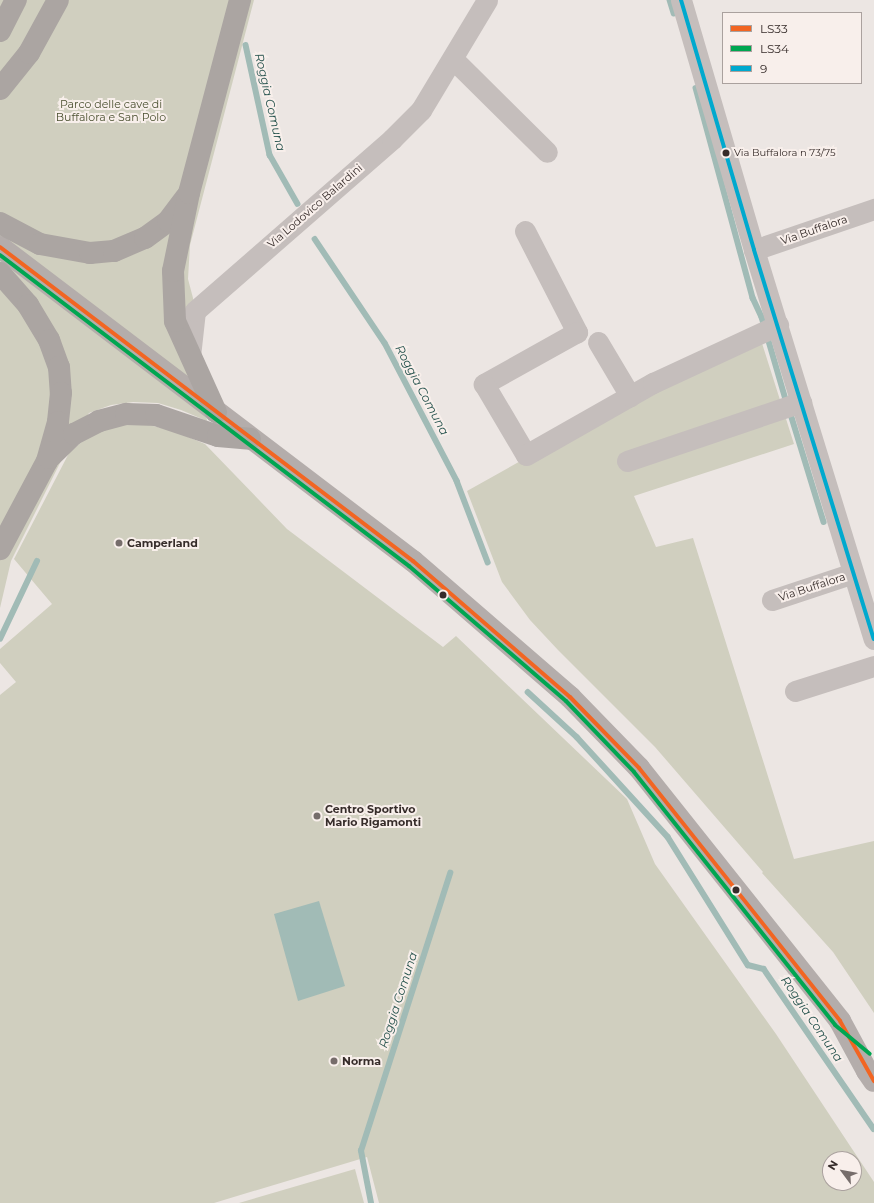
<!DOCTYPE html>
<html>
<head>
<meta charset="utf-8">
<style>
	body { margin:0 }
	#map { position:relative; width:874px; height:1203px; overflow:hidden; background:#ece6e3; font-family:Montserrat,sans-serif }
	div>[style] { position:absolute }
	.green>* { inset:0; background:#d0cfbf }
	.water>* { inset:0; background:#a1bbb6 }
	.stream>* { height:5.5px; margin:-2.75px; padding:0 2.75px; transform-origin:2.75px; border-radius:2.75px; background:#a1bbb6 }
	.street>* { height:21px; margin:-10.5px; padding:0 10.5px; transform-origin:10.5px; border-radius:10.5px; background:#c5bebc }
	.primary>* { height:22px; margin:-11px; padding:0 11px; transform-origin:11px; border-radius:11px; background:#b4adab }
	.highway>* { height:22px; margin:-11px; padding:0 11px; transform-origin:11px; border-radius:11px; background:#aba5a2 }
	.bus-1>* { height:4px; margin:-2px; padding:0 2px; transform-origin:2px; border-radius:2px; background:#f26522 }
	.bus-2>* { height:4px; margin:-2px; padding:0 2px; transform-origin:2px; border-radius:2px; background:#00a651 }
	.bus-3>* { height:4px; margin:-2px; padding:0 2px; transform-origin:2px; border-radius:2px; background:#00a9ce }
	.dots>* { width:11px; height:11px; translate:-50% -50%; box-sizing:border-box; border:2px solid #f8efeb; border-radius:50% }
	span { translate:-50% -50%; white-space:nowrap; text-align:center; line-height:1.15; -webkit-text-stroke:4px #f8efeb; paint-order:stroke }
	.bus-label { font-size:10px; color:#362c2a }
	.left { translate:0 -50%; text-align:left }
	.park-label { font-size:11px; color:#4b5131 }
	.street-label { font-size:11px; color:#362c2a }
	.poi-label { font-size:11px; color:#362c2a; font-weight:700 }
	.water-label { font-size:12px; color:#25524d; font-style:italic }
	.legend { position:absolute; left:722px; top:12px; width:140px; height:72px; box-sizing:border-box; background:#f8efeb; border:1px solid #aaa19e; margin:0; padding:5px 7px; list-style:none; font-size:12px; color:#362c2a }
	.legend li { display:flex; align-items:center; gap:8px; height:20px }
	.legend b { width:20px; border:1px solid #aaa19e }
	.north { position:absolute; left:822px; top:1151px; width:40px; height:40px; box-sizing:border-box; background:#f8efeb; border:1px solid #aaa19e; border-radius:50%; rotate:302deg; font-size:11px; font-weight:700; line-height:16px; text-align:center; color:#362c2a }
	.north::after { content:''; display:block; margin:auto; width:14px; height:18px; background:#766d6b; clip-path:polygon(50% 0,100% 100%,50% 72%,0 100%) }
</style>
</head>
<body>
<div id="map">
	<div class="green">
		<i style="clip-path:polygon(0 0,254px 0,190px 245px,188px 279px,193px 298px,207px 421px,181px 410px,158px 403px,133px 402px,111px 405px,89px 413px,66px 451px,11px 561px,0 608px)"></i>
		<i style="clip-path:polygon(761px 340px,794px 444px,634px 496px,656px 547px,693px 538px,794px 859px,874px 841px,874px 1013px,833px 952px,762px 873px,763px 872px,655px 747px,558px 650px,530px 620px,502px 582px,467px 491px,656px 385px)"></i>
		<i style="clip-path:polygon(evenodd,141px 423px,174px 431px,205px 444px,287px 529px,443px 647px,456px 636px,627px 799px,655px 864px,776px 1034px,874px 1182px,874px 1203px,379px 1203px,367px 1157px,214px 1203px,0 1203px,0 695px,16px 682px,0 663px,0 649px,52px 604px,14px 559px,69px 453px,94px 431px,119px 424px,141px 423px,830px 1159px,854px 1159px,854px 1183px,830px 1183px,830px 1159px)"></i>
		<i style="clip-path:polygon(355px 1169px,364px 1203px,239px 1203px)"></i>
	</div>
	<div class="water">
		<i style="clip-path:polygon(319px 901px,345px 986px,298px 1001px,274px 914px)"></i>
	</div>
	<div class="stream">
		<i style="left:670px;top:0;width:14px;rotate:73deg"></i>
		<i style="left:246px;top:45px;width:113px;rotate:77.7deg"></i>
		<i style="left:270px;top:155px;width:56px;rotate:60.3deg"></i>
		<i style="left:696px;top:88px;width:218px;rotate:74.8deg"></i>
		<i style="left:753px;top:298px;width:21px;rotate:65deg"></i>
		<i style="left:762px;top:317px;width:90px;rotate:73.8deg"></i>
		<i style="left:315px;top:239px;width:125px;rotate:56.1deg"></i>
		<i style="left:385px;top:343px;width:156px;rotate:62.4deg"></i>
		<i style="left:457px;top:481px;width:87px;rotate:69.1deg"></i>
		<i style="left:790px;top:411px;width:116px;rotate:73deg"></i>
		<i style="left:0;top:639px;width:86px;rotate:-64.6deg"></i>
		<i style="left:528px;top:692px;width:67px;rotate:42.6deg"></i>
		<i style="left:577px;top:737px;width:135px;rotate:47.7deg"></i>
		<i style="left:668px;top:837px;width:151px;rotate:58deg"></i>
		<i style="left:748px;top:965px;width:16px;rotate:14deg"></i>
		<i style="left:764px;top:969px;width:194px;rotate:55.5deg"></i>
		<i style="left:371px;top:1203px;width:53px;rotate:-100.9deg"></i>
		<i style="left:361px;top:1151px;width:292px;rotate:-72.2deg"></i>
	</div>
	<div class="street">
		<i style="left:681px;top:0;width:260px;rotate:73.7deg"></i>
		<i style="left:754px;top:250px;width:407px;rotate:72.9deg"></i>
		<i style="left:453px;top:59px;width:132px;rotate:44.7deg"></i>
		<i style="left:525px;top:231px;width:114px;rotate:62.8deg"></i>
		<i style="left:577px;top:332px;width:107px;rotate:150.8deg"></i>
		<i style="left:484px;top:384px;width:82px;rotate:59.4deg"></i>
		<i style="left:526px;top:455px;width:146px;rotate:-29.6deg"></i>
		<i style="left:653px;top:383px;width:138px;rotate:-24.9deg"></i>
		<i style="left:754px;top:250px;width:127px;rotate:-18.9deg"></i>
		<i style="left:598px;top:342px;width:63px;rotate:59.3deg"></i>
		<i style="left:190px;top:356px;width:45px;rotate:-83.7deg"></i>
		<i style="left:195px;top:311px;width:262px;rotate:-41.1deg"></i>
		<i style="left:392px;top:139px;width:41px;rotate:-45deg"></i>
		<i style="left:421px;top:110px;width:128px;rotate:-59deg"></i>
		<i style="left:627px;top:461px;width:184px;rotate:-18.7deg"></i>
		<i style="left:772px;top:600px;width:85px;rotate:-18.4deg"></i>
		<i style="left:795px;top:691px;width:83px;rotate:-17.6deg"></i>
	</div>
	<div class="primary">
		<i style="left:0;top:247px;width:519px;rotate:37.25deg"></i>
		<i style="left:413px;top:561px;width:208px;rotate:40.9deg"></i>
		<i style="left:570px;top:697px;width:99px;rotate:45.8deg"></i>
		<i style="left:639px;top:768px;width:323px;rotate:51.5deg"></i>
		<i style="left:840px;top:1021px;width:57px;rotate:61.6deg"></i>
		<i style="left:867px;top:1071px;width:12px;rotate:55deg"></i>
	</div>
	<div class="highway">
		<i style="left:0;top:31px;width:35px;rotate:-63deg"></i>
		<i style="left:0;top:89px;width:46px;rotate:-51.1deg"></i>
		<i style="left:29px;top:53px;width:60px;rotate:-61.3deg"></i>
		<i style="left:0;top:223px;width:45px;rotate:27.7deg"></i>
		<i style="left:40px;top:244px;width:51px;rotate:10.2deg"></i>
		<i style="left:90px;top:253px;width:24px;rotate:-5deg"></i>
		<i style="left:114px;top:251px;width:34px;rotate:-23deg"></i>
		<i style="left:145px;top:238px;width:29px;rotate:-36deg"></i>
		<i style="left:168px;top:221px;width:30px;rotate:-53deg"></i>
		<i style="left:0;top:273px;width:43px;rotate:48.8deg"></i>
		<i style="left:28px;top:305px;width:41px;rotate:59deg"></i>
		<i style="left:49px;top:340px;width:29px;rotate:70deg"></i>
		<i style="left:59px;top:367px;width:26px;rotate:86deg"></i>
		<i style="left:61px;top:393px;width:29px;rotate:96deg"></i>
		<i style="left:58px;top:422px;width:41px;rotate:105.8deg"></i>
		<i style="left:47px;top:461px;width:100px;rotate:118.1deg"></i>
		<i style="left:216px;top:412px;width:100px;rotate:-114.3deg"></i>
		<i style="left:175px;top:321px;width:50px;rotate:-92.3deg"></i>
		<i style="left:173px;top:271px;width:80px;rotate:-78.4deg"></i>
		<i style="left:189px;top:193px;width:200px;rotate:-75.2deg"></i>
		<i style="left:49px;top:458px;width:35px;rotate:-44deg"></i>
		<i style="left:74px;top:434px;width:28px;rotate:-27deg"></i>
		<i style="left:99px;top:421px;width:28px;rotate:-15deg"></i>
		<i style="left:126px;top:414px;width:30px;rotate:2deg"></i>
		<i style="left:156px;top:415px;width:65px;rotate:18.7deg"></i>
		<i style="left:218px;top:436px;width:32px;rotate:5deg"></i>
	</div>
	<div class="bus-1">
		<i style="left:0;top:247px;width:519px;rotate:37.25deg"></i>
		<i style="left:413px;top:561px;width:208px;rotate:40.9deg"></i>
		<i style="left:570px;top:697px;width:99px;rotate:45.8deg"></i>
		<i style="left:639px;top:768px;width:323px;rotate:51.5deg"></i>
		<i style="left:840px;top:1021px;width:69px;rotate:60.5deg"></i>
	</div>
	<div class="bus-2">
		<i style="left:0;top:255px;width:514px;rotate:37.25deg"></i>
		<i style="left:409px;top:566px;width:207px;rotate:40.7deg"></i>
		<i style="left:566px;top:701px;width:98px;rotate:46.2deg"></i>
		<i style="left:634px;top:772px;width:323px;rotate:51.5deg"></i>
		<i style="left:835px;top:1025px;width:45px;rotate:39.6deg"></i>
	</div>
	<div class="bus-3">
		<i style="left:681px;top:0;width:260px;rotate:73.7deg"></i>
		<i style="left:754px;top:250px;width:407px;rotate:72.9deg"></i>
	</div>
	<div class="dots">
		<i style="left:726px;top:153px;background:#362c2a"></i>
		<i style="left:119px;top:543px;background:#766d6b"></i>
		<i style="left:443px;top:595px;background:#362c2a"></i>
		<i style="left:317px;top:816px;background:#766d6b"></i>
		<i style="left:736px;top:890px;background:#362c2a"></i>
		<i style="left:334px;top:1061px;background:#766d6b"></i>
	</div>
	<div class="bus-label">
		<span class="left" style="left:734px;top:153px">Via Buffalora n 73/75</span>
	</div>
	<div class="park-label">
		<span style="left:111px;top:111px">Parco delle cave di<br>Buffalora e San Polo</span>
	</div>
	<div class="street-label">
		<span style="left:315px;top:206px;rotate:-41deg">Via Lodovico Balardini</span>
		<span style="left:814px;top:230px;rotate:-19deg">Via Buffalora</span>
		<span style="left:812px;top:587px;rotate:-18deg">Via Buffalora</span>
	</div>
	<div class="poi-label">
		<span class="left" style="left:127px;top:543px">Camperland</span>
		<span class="left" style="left:325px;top:816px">Centro Sportivo<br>Mario Rigamonti</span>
		<span class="left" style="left:342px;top:1061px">Norma</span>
	</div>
	<div class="water-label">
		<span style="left:270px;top:102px;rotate:77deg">Roggia Comuna</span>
		<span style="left:422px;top:390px;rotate:62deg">Roggia Comuna</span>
		<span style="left:398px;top:1000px;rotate:-72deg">Roggia Comuna</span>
		<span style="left:812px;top:1019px;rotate:56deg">Roggia Comuna</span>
	</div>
	<ul class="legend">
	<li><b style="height:5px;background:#f26522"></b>LS33</li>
	<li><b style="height:5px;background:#00a651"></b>LS34</li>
	<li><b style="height:5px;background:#00a9ce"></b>9</li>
	</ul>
	<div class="north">N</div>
</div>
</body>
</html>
